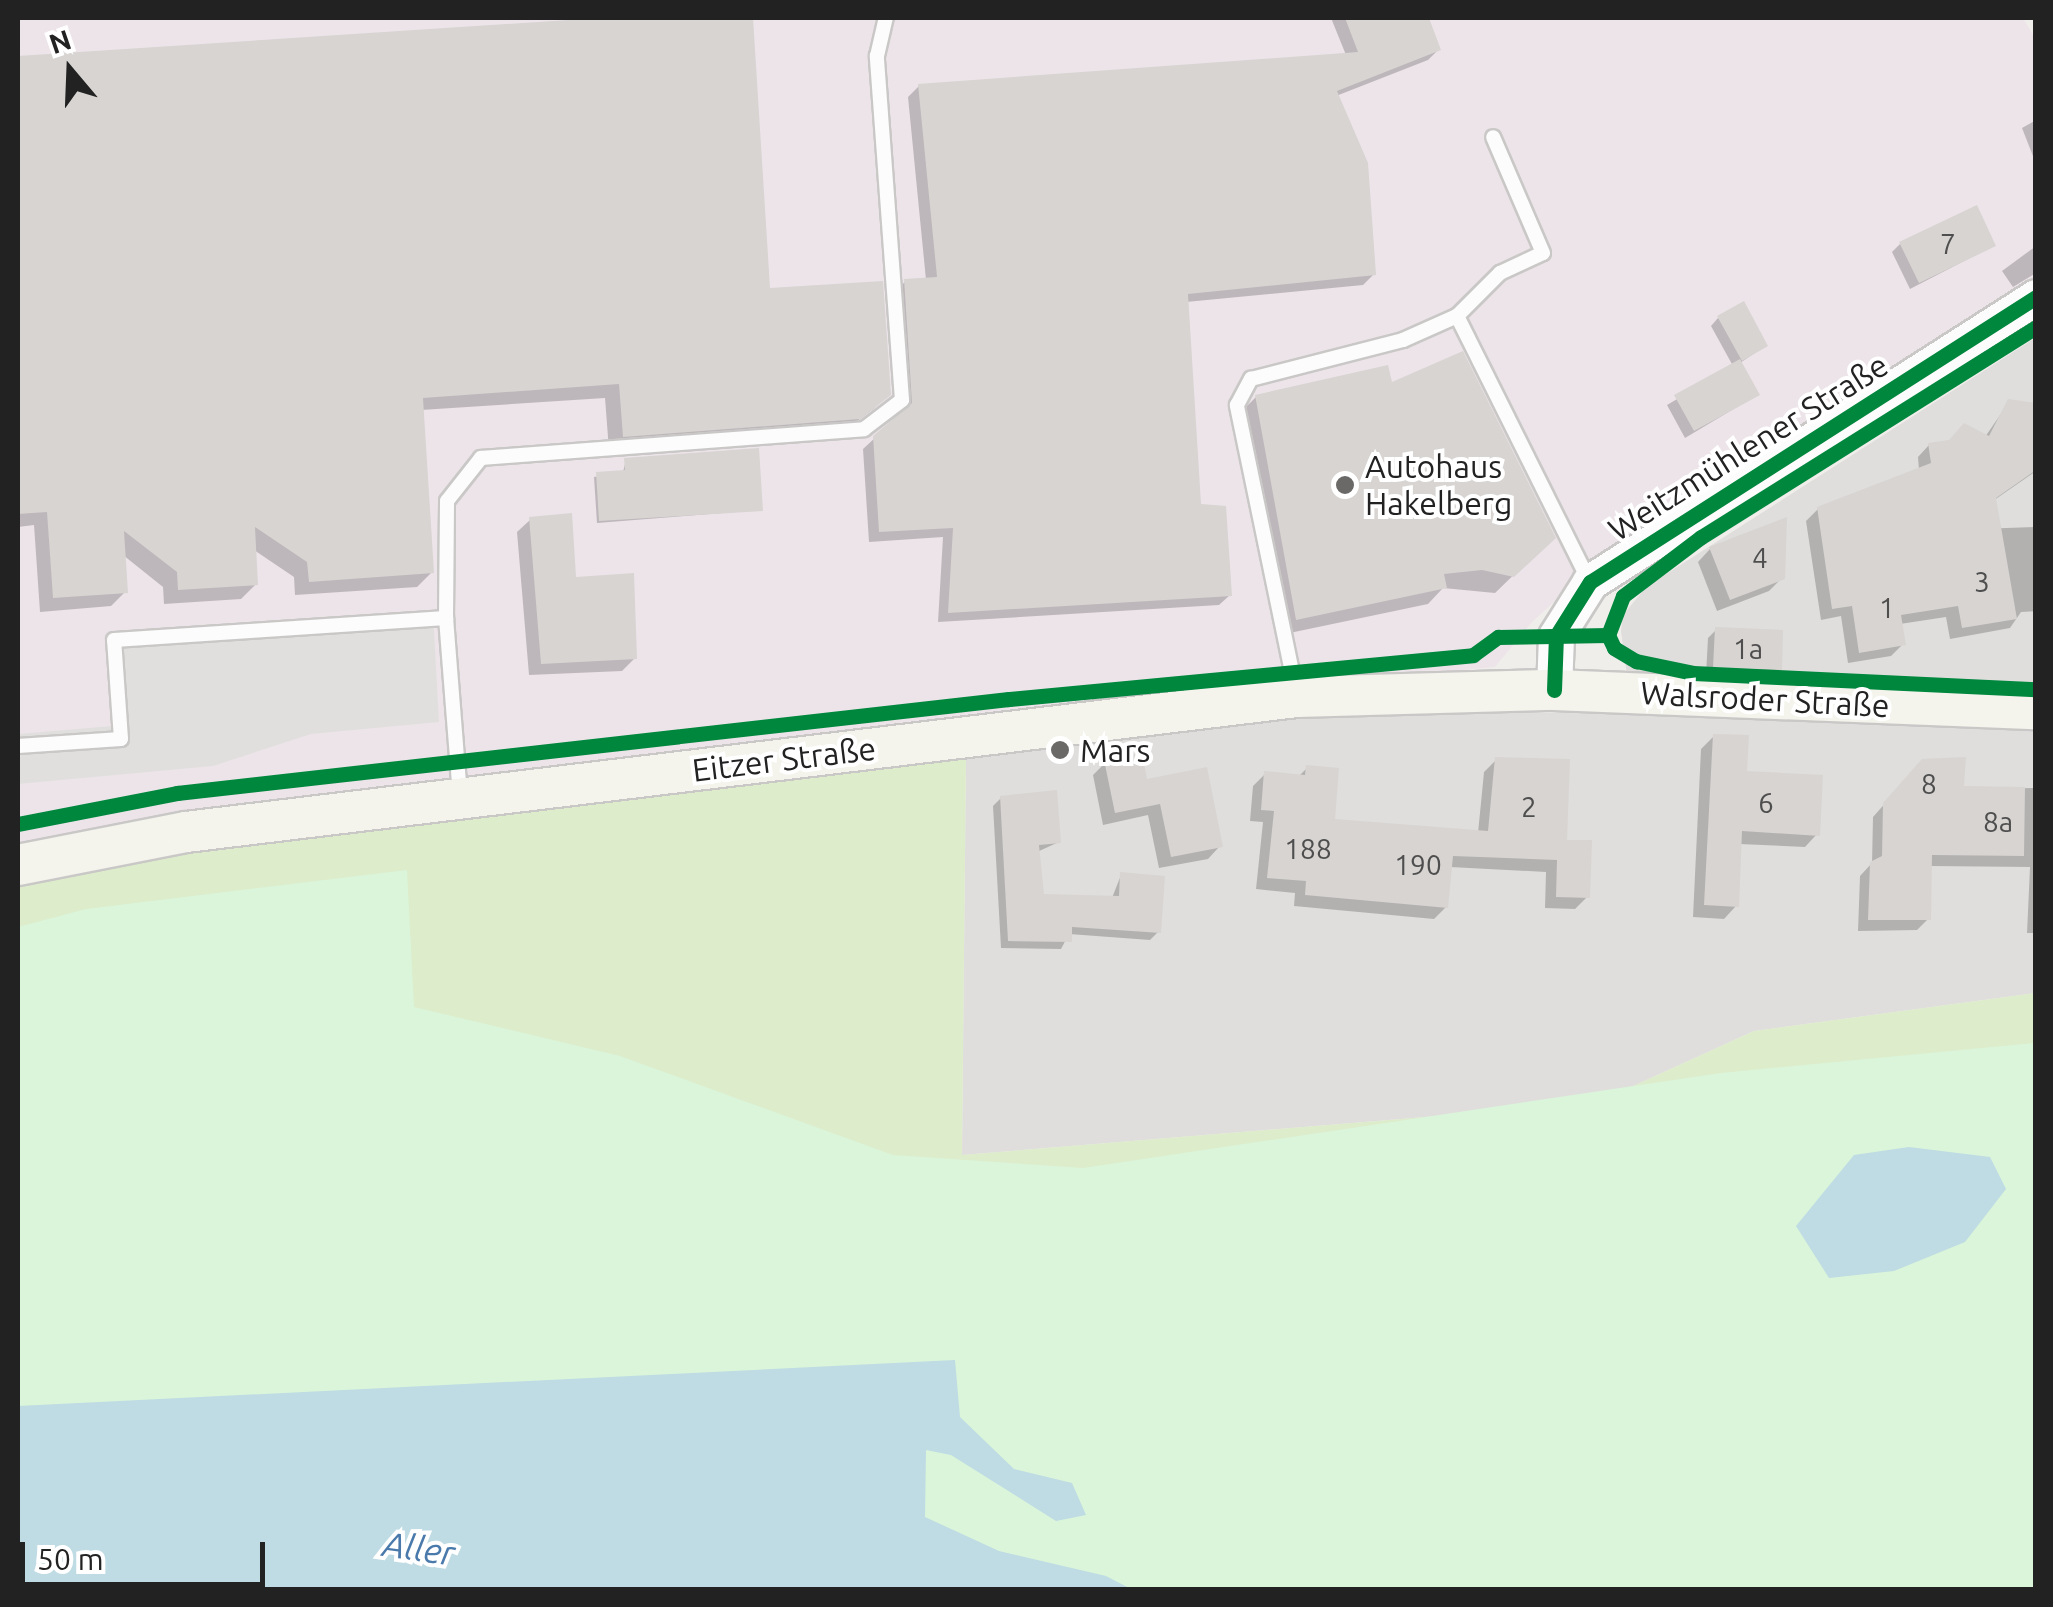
<!DOCTYPE html>
<html>
<head>
<meta charset="utf-8">
<style>
	body { margin:0 }
	#map { position:relative; width:2053px; height:1607px; overflow:hidden; background:#f0eeeb; font-family:Ubuntu,sans-serif }
	div>[style] { position:absolute }
	.residential>* { inset:0; background:#dfdedc }
	.industrial>* { inset:0; background:#ede4e9 }
	.grass>* { inset:0; background:#ddeccb }
	.park>* { inset:0; background:#daf5da }
	.parking>* { inset:0; background:#e0dfde }
	.water>* { inset:0; background:#bfdbe3 }
	.shadow>* { inset:0; background:#0003 }
	.building>* { inset:0; background:#d7d4d2 }
	.roads { filter:drop-shadow(2px 0 #c9c8c7) drop-shadow(-2px 0 #c9c8c7) drop-shadow(0 2px #c9c8c7) drop-shadow(0 -2px #c9c8c7) }
	.service>* { height:14px; margin:-7px; padding:0 7px; transform-origin:7px; border-radius:7px; background:#fdfcfc }
	.tertiary>* { height:35px; margin:-17.5px; padding:0 17.5px; transform-origin:17.5px; border-radius:17.5px; background:#fdfcfc }
	.secondary>* { height:40px; margin:-20px; padding:0 20px; transform-origin:20px; border-radius:20px; background:#f4f4ed }
	.cycleway>* { height:15px; margin:-7.5px; padding:0 7.5px; transform-origin:7.5px; border-radius:7.5px; background:#00873e }
	.dots>* { width:28px; height:28px; translate:-50% -50%; box-sizing:border-box; border:5px solid #fff; border-radius:50% }
	span { translate:-50% -50%; white-space:nowrap; text-align:center; line-height:1.15; -webkit-text-stroke:8px #fff; paint-order:stroke }
	.number-label { font-size:28px; color:#4f4e4e }
	.number-label span { -webkit-text-stroke-width:0 }
	.street-label { font-size:32px; color:#222 }
	.poi-label { font-size:32px; color:#222 }
	.left { translate:0 -50%; text-align:left }
	.water-label { font-size:35px; color:#4a7aab; font-style:italic }
	.frame { position:absolute; inset:0; border:20px solid #222; pointer-events:none }
	.north { position:absolute; left:20px; top:20px; width:100px; height:100px; -webkit-text-stroke:8px #fff; paint-order:stroke; rotate:341deg; font-size:28px; font-weight:700; line-height:40px; text-align:center; color:#222 }
	.north::after { content:''; display:block; margin:auto; width:35px; height:45px; background:#222; clip-path:polygon(50% 0,100% 100%,50% 72%,0 100%) }
	.scale { position:absolute; left:20px; top:1542px; width:245px; height:45px; box-sizing:border-box; border:5px solid #222; border-top:0; padding-left:12px; font-size:30px; line-height:35px; white-space:nowrap; color:#222; -webkit-text-stroke:8px #fff; paint-order:stroke }
</style>
</head>
<body>
<div id="map">
	<div class="residential">
		<i style="clip-path:polygon(2035px 338px,2035px 993px,1754px 1031px,1596px 1103px,962px 1155px,966px 754px,1351px 713px,1632px 712px,1621px 631px,1623px 615px,1646px 587px)"></i>
	</div>
	<div class="industrial">
		<i style="clip-path:polygon(18px 18px,2023px 18px,2036px 40px,2035px 285px,1598px 562px,1532px 622px,1495px 667px,1255px 690px,18px 851px)"></i>
	</div>
	<div class="grass">
		<i style="clip-path:polygon(966px 754px,962px 1155px,1596px 1103px,1754px 1031px,2035px 993px,2035px 1589px,18px 1401px,18px 883px,191px 851px,814px 768px)"></i>
	</div>
	<div class="park">
		<i style="clip-path:polygon(407px 870px,414px 1007px,620px 1056px,893px 1155px,1083px 1168px,1721px 1073px,2035px 1043px,2035px 1589px,18px 1590px,18px 927px,86px 909px)"></i>
	</div>
	<div class="parking">
		<i style="clip-path:polygon(433px 612px,439px 722px,311px 734px,213px 766px,18px 784px,18px 734px,112px 726px,105px 635px)"></i>
	</div>
	<div class="water">
		<i style="clip-path:polygon(1909px 1147px,1990px 1157px,2006px 1189px,1965px 1242px,1894px 1271px,1829px 1278px,1796px 1226px,1854px 1155px)"></i>
		<i style="clip-path:polygon(955px 1360px,960px 1417px,1014px 1469px,1072px 1483px,1086px 1515px,1056px 1521px,951px 1455px,926px 1450px,925px 1517px,999px 1551px,1106px 1576px,1131px 1589px,18px 1589px,18px 1406px)"></i>
	</div>
	<div class="shadow">
		<i style="clip-path:polygon(637px 18px,750px 18px,768px 291px,888px 394px,873px 409px,843px 432px,609px 450px,605px 398px,421px 410px,432px 572px,417px 587px,295px 595px,294px 577px,254px 550px,256px 584px,241px 599px,164px 604px,163px 587px,123px 555px,125px 592px,111px 606px,40px 612px,34px 525px,18px 527px,18px 58px)"></i>
		<i style="clip-path:polygon(1331px 18px,1426px 18px,1439px 49px,1428px 60px,1336px 96px,1374px 274px,1363px 285px,1186px 302px,1199px 507px,1230px 595px,1219px 605px,938px 622px,943px 537px,869px 542px,863px 449px,903px 412px,894px 292px,905px 282px,926px 280px,908px 97px,919px 86px,1346px 55px)"></i>
		<i style="clip-path:polygon(2036px 120px,2036px 164px,2022px 128px)"></i>
		<i style="clip-path:polygon(1900px 244px,1993px 246px,1910px 289px,1892px 252px)"></i>
		<i style="clip-path:polygon(2036px 246px,2036px 273px,2013px 287px,2002px 271px)"></i>
		<i style="clip-path:polygon(1718px 318px,1765px 346px,1740px 363px,1757px 395px,1685px 438px,1667px 405px,1733px 366px,1711px 326px)"></i>
		<i style="clip-path:polygon(1391px 385px,1553px 537px,1495px 593px,1443px 588px,1428px 604px,1280px 635px,1239px 414px,1256px 397px)"></i>
		<i style="clip-path:polygon(2009px 402px,2036px 405px,2036px 471px,1951px 530px,2036px 527px,2036px 611px,2021px 612px,2010px 628px,1950px 639px,1946px 617px,1900px 624px,1903px 644px,1891px 656px,1848px 663px,1841px 616px,1821px 620px,1806px 521px,1818px 509px,1919px 470px,1918px 457px,1929px 445px,1985px 437px)"></i>
		<i style="clip-path:polygon(626px 460px,760px 510px,597px 523px,594px 477px,623px 472px)"></i>
		<i style="clip-path:polygon(530px 520px,635px 658px,622px 671px,529px 675px,517px 532px)"></i>
		<i style="clip-path:polygon(1710px 549px,1782px 578px,1769px 591px,1717px 611px,1698px 562px)"></i>
		<i style="clip-path:polygon(1716px 630px,1779px 669px,1771px 677px,1706px 675px,1708px 638px)"></i>
		<i style="clip-path:polygon(1714px 736px,1744px 774px,1817px 834px,1805px 847px,1739px 844px,1736px 906px,1724px 919px,1693px 917px,1701px 749px)"></i>
		<i style="clip-path:polygon(1496px 760px,1565px 842px,1587px 897px,1575px 909px,1545px 908px,1546px 872px,1450px 867px,1446px 907px,1434px 919px,1294px 906px,1295px 893px,1256px 889px,1263px 822px,1250px 821px,1253px 786px,1265px 774px,1298px 777px,1307px 768px,1332px 821px,1478px 833px,1484px 772px)"></i>
		<i style="clip-path:polygon(1105px 763px,1145px 782px,1220px 846px,1208px 859px,1159px 868px,1148px 815px,1103px 825px,1093px 775px)"></i>
		<i style="clip-path:polygon(1911px 774px,1961px 789px,2036px 788px,2036px 933px,2027px 933px,2030px 867px,1929px 866px,1928px 919px,1917px 930px,1858px 931px,1860px 876px,1872px 863px,1873px 817px)"></i>
		<i style="clip-path:polygon(1001px 798px,1059px 842px,1037px 852px,1042px 896px,1112px 898px,1121px 875px,1158px 932px,1150px 940px,1069px 934px,1061px 949px,1001px 948px,993px 806px)"></i>
	</div>
	<div class="building">
		<i style="clip-path:polygon(599px 18px,753px 18px,770px 288px,883px 281px,891px 395px,860px 419px,623px 437px,619px 384px,423px 398px,434px 573px,309px 582px,307px 562px,255px 527px,258px 585px,178px 590px,177px 572px,124px 531px,128px 593px,53px 598px,47px 512px,18px 514px,18px 56px)"></i>
		<i style="clip-path:polygon(1345px 18px,1429px 18px,1441px 50px,1337px 91px,1368px 163px,1376px 275px,1188px 294px,1201px 504px,1226px 506px,1232px 596px,948px 613px,953px 528px,879px 532px,873px 436px,912px 403px,904px 279px,937px 277px,918px 84px,1358px 52px)"></i>
		<i style="clip-path:polygon(1977px 205px,1996px 246px,1919px 283px,1899px 242px)"></i>
		<i style="clip-path:polygon(1744px 301px,1768px 346px,1742px 361px,1717px 316px)"></i>
		<i style="clip-path:polygon(1463px 351px,1556px 538px,1514px 577px,1482px 570px,1444px 574px,1447px 588px,1296px 620px,1255px 395px,1388px 365px,1392px 382px)"></i>
		<i style="clip-path:polygon(1740px 359px,1760px 395px,1694px 431px,1674px 395px)"></i>
		<i style="clip-path:polygon(2008px 399px,2036px 403px,2036px 470px,1996px 498px,2017px 619px,1962px 628px,1958px 606px,1901px 615px,1906px 645px,1859px 653px,1852px 606px,1832px 609px,1817px 507px,1931px 463px,1928px 443px,1949px 440px,1964px 423px,1989px 436px)"></i>
		<i style="clip-path:polygon(759px 448px,763px 511px,599px 521px,596px 472px,625px 470px,624px 458px)"></i>
		<i style="clip-path:polygon(572px 513px,576px 577px,634px 573px,637px 659px,541px 664px,529px 517px)"></i>
		<i style="clip-path:polygon(1787px 517px,1785px 579px,1730px 600px,1709px 547px)"></i>
		<i style="clip-path:polygon(1715px 627px,1783px 630px,1782px 670px,1713px 668px)"></i>
		<i style="clip-path:polygon(1713px 734px,1749px 735px,1747px 771px,1823px 775px,1820px 836px,1742px 831px,1739px 907px,1704px 905px)"></i>
		<i style="clip-path:polygon(1142px 753px,1147px 779px,1207px 767px,1223px 847px,1171px 857px,1160px 804px,1115px 813px,1104px 760px)"></i>
		<i style="clip-path:polygon(1495px 757px,1570px 759px,1567px 840px,1592px 840px,1590px 898px,1556px 897px,1557px 860px,1453px 856px,1448px 908px,1305px 895px,1306px 881px,1267px 878px,1274px 811px,1261px 810px,1264px 771px,1305px 775px,1306px 765px,1339px 768px,1335px 819px,1488px 831px)"></i>
		<i style="clip-path:polygon(1966px 757px,1964px 786px,2025px 787px,2024px 856px,1932px 855px,1931px 920px,1868px 920px,1870px 862px,1882px 856px,1883px 803px,1922px 759px)"></i>
		<i style="clip-path:polygon(1057px 790px,1061px 843px,1039px 845px,1044px 894px,1119px 896px,1120px 872px,1165px 876px,1161px 933px,1072px 927px,1072px 942px,1008px 941px,1000px 796px)"></i>
	</div>
	<div class="roads">
		<div class="service">
			<i style="left:1457px;top:316px;width:61px;rotate:-45deg"></i>
			<i style="left:1500px;top:273px;width:47px;rotate:-24.9deg"></i>
			<i style="left:1543px;top:253px;width:126px;rotate:-113.3deg"></i>
			<i style="left:446px;top:618px;width:117px;rotate:-89.5deg"></i>
			<i style="left:447px;top:501px;width:55px;rotate:-51.7deg"></i>
			<i style="left:481px;top:458px;width:384px;rotate:-4.3deg"></i>
			<i style="left:864px;top:429px;width:48px;rotate:-37.3deg"></i>
			<i style="left:902px;top:400px;width:345px;rotate:-94.2deg"></i>
			<i style="left:877px;top:56px;width:39px;rotate:-77deg"></i>
			<i style="left:1297px;top:696px;width:297px;rotate:-101.7deg"></i>
			<i style="left:1237px;top:405px;width:30px;rotate:-62deg"></i>
			<i style="left:1251px;top:379px;width:157px;rotate:-14.4deg"></i>
			<i style="left:1403px;top:340px;width:59px;rotate:-24deg"></i>
			<i style="left:1457px;top:316px;width:296px;rotate:63.5deg"></i>
			<i style="left:18px;top:746px;width:103px;rotate:-3.9deg"></i>
			<i style="left:121px;top:739px;width:99px;rotate:-94deg"></i>
			<i style="left:114px;top:640px;width:333px;rotate:-3.8deg"></i>
			<i style="left:446px;top:618px;width:179px;rotate:85.5deg"></i>
		</div>
		<div class="tertiary">
			<i style="left:1554px;top:690px;width:54px;rotate:-87.9deg"></i>
			<i style="left:1556px;top:636px;width:64px;rotate:-57.8deg"></i>
			<i style="left:1590px;top:582px;width:529px;rotate:-32.58deg"></i>
		</div>
		<div class="secondary">
			<i style="left:18px;top:865px;width:171px;rotate:-11.1deg"></i>
			<i style="left:186px;top:832px;width:1119px;rotate:-6.93deg"></i>
			<i style="left:1297px;top:697px;width:257px;rotate:-1.6deg"></i>
			<i style="left:1554px;top:690px;width:482px;rotate:2.3deg"></i>
		</div>
	</div>
	<div class="cycleway">
		<i style="left:2036px;top:327px;width:395px;rotate:147.9deg"></i>
		<i style="left:1701px;top:537px;width:98px;rotate:142.9deg"></i>
		<i style="left:1623px;top:596px;width:42px;rotate:111deg"></i>
		<i style="left:1608px;top:635px;width:14px;rotate:65deg"></i>
		<i style="left:1614px;top:648px;width:26px;rotate:31deg"></i>
		<i style="left:1636px;top:661px;width:58px;rotate:11.9deg"></i>
		<i style="left:1693px;top:673px;width:343px;rotate:2.7deg"></i>
		<i style="left:1554px;top:690px;width:54px;rotate:-87.9deg"></i>
		<i style="left:1556px;top:636px;width:64px;rotate:-57.8deg"></i>
		<i style="left:1590px;top:582px;width:529px;rotate:-32.58deg"></i>
		<i style="left:18px;top:824px;width:162px;rotate:-11deg"></i>
		<i style="left:177px;top:793px;width:837px;rotate:-6.45deg"></i>
		<i style="left:1009px;top:699px;width:466px;rotate:-5.4deg"></i>
		<i style="left:1473px;top:655px;width:31px;rotate:-36deg"></i>
		<i style="left:1498px;top:637px;width:110px;rotate:-1deg"></i>
	</div>
	<div class="dots">
		<i style="left:1345px;top:485px;background:#6a6968"></i>
		<i style="left:1060px;top:750px;background:#6a6968"></i>
	</div>
	<div class="number-label">
		<span style="left:1948px;top:244px">7</span>
		<span style="left:1760px;top:558px">4</span>
		<span style="left:1982px;top:582px">3</span>
		<span style="left:1887px;top:608px">1</span>
		<span style="left:1748px;top:649px">1a</span>
		<span style="left:1929px;top:784px">8</span>
		<span style="left:1766px;top:803px">6</span>
		<span style="left:1529px;top:807px">2</span>
		<span style="left:1998px;top:822px">8a</span>
		<span style="left:1308px;top:849px">188</span>
		<span style="left:1418px;top:865px">190</span>
	</div>
	<div class="street-label">
		<span style="left:1748px;top:447px;rotate:-32deg">Weitzmühlener Straße</span>
		<span style="left:1765px;top:699px;rotate:3deg">Walsroder Straße</span>
		<span style="left:784px;top:759px;rotate:-7deg">Eitzer Straße</span>
	</div>
	<div class="poi-label">
		<span class="left" style="left:1365px;top:485px">Autohaus<br>Hakelberg</span>
		<span class="left" style="left:1080px;top:750px">Mars</span>
	</div>
	<div class="water-label">
		<span style="left:419px;top:1548px;rotate:8deg">Aller</span>
	</div>
	<div class="frame"></div>
	<div class="north">N</div>
	<div class="scale">50 m</div>
</div>
</body>
</html>
